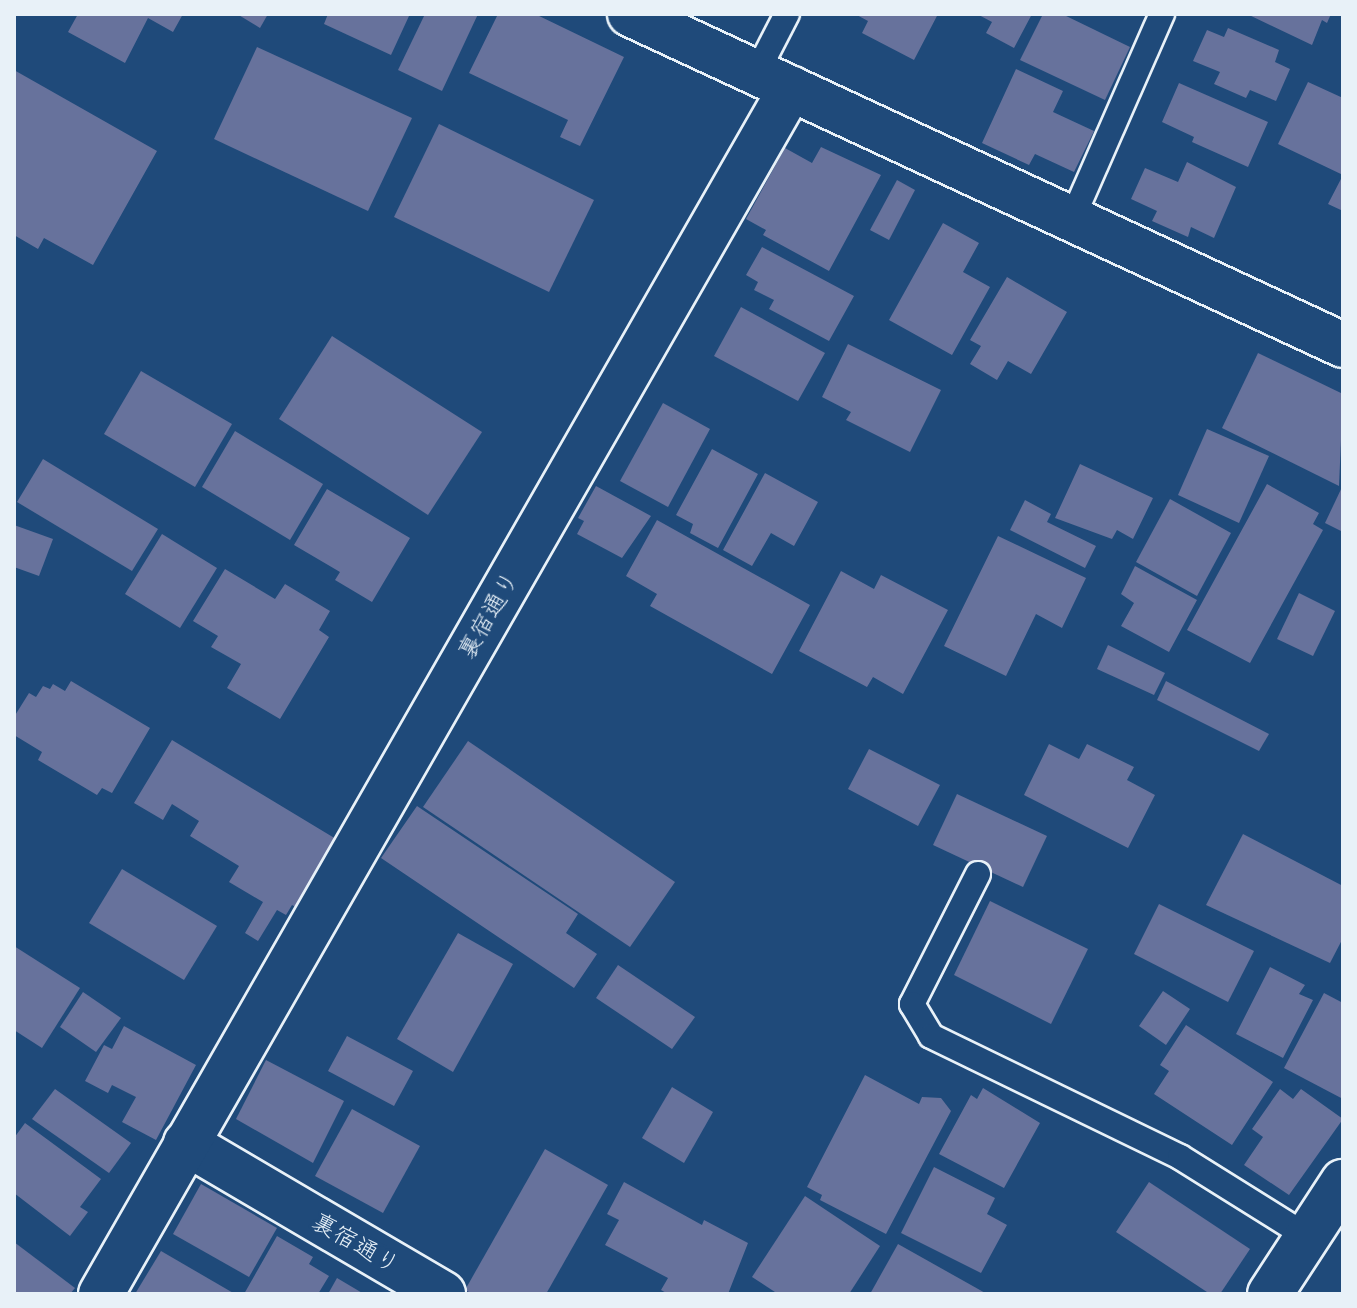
<!DOCTYPE html>
<html>
<head>
<meta charset="utf-8">
<style>
	body { margin:0 }
	#map { position:relative; width:1357px; height:1308px; overflow:hidden; background:#1f4a7a; font-family:"Patrick Hand","Klee One",sans-serif }
	div>[style] { position:absolute }
	.building>* { inset:0; background:#67729c }
	.roads { filter:drop-shadow(2px 0 #e8f1f8) drop-shadow(-2px 0 #e8f1f8) drop-shadow(0 2px #e8f1f8) drop-shadow(0 -2px #e8f1f8) }
	.service>* { height:24px; margin:-12px; padding:0 12px; transform-origin:12px; border-radius:12px; background:#1f4a7a }
	.minor>* { height:44px; margin:-22px; padding:0 22px; transform-origin:22px; border-radius:22px; background:#1f4a7a }
	.tertiary>* { height:44px; margin:-22px; padding:0 22px; transform-origin:22px; border-radius:22px; background:#1f4a7a }
	.primary>* { height:44px; margin:-22px; padding:0 22px; transform-origin:22px; border-radius:22px; background:#1f4a7a }
	span { translate:-50% -50%; white-space:nowrap; text-align:center; line-height:1.15; -webkit-text-stroke:6px #1f4a7a; paint-order:stroke }
	.street-label { font-size:24px; color:#e8f1f8 }
	.frame { position:absolute; inset:0; border:16px solid #e8f1f8; pointer-events:none }
</style>
</head>
<body>
<div id="map">
	<div class="building">
		<i style="clip-path:polygon(78px 14px,183px 14px,173px 32px,148px 18px,125px 63px,68px 32px)"></i>
		<i style="clip-path:polygon(237px 14px,268px 14px,260px 28px)"></i>
		<i style="clip-path:polygon(328px 14px,404px 14px,409px 16px,391px 55px,324px 24px)"></i>
		<i style="clip-path:polygon(425px 14px,478px 14px,442px 91px,398px 70px)"></i>
		<i style="clip-path:polygon(498px 14px,535px 14px,624px 57px,580px 146px,560px 137px,568px 120px,469px 73px)"></i>
		<i style="clip-path:polygon(855px 14px,938px 14px,914px 60px,862px 33px,868px 21px)"></i>
		<i style="clip-path:polygon(977px 14px,1032px 14px,1014px 48px,986px 33px,992px 22px)"></i>
		<i style="clip-path:polygon(1043px 14px,1062px 14px,1130px 47px,1105px 100px,1020px 60px)"></i>
		<i style="clip-path:polygon(1247px 14px,1331px 14px,1327px 23px,1322px 20px,1312px 45px)"></i>
		<i style="clip-path:polygon(1228px 28px,1279px 50px,1275px 62px,1290px 69px,1276px 101px,1250px 90px,1246px 98px,1214px 84px,1220px 72px,1193px 61px,1207px 30px,1224px 37px)"></i>
		<i style="clip-path:polygon(257px 47px,412px 118px,368px 211px,214px 139px)"></i>
		<i style="clip-path:polygon(1016px 69px,1063px 91px,1053px 112px,1094px 131px,1074px 172px,1035px 154px,1029px 165px,982px 143px)"></i>
		<i style="clip-path:polygon(14px 70px,157px 151px,93px 265px,44px 238px,38px 249px,14px 235px)"></i>
		<i style="clip-path:polygon(1308px 82px,1343px 98px,1343px 211px,1328px 204px,1343px 175px,1278px 144px)"></i>
		<i style="clip-path:polygon(1179px 83px,1268px 122px,1248px 167px,1192px 142px,1194px 137px,1162px 122px)"></i>
		<i style="clip-path:polygon(439px 124px,594px 200px,549px 292px,394px 217px)"></i>
		<i style="clip-path:polygon(821px 147px,881px 175px,829px 271px,763px 235px,766px 230px,746px 219px,785px 148px,812px 163px)"></i>
		<i style="clip-path:polygon(1187px 162px,1236px 187px,1214px 238px,1191px 227px,1188px 237px,1152px 221px,1157px 211px,1131px 199px,1145px 168px,1178px 182px)"></i>
		<i style="clip-path:polygon(897px 180px,915px 190px,889px 240px,870px 230px)"></i>
		<i style="clip-path:polygon(943px 223px,979px 243px,963px 272px,990px 287px,952px 355px,889px 320px)"></i>
		<i style="clip-path:polygon(762px 247px,854px 296px,829px 341px,769px 309px,774px 300px,754px 290px,758px 282px,746px 275px)"></i>
		<i style="clip-path:polygon(1007px 277px,1067px 312px,1031px 374px,1008px 361px,997px 380px,970px 364px,981px 346px,970px 340px)"></i>
		<i style="clip-path:polygon(741px 307px,825px 353px,798px 401px,714px 356px)"></i>
		<i style="clip-path:polygon(332px 336px,482px 432px,428px 515px,279px 419px)"></i>
		<i style="clip-path:polygon(848px 344px,941px 390px,910px 452px,846px 420px,851px 412px,822px 397px)"></i>
		<i style="clip-path:polygon(1258px 353px,1343px 394px,1339px 486px,1222px 428px)"></i>
		<i style="clip-path:polygon(141px 371px,232px 424px,195px 487px,104px 434px)"></i>
		<i style="clip-path:polygon(663px 403px,710px 429px,668px 507px,620px 481px)"></i>
		<i style="clip-path:polygon(1207px 429px,1269px 456px,1239px 523px,1178px 495px)"></i>
		<i style="clip-path:polygon(235px 431px,323px 484px,290px 540px,202px 487px)"></i>
		<i style="clip-path:polygon(712px 449px,758px 474px,718px 548px,690px 533px,693px 524px,676px 515px)"></i>
		<i style="clip-path:polygon(43px 459px,158px 529px,132px 571px,17px 502px)"></i>
		<i style="clip-path:polygon(1080px 464px,1153px 498px,1133px 539px,1117px 530px,1112px 539px,1055px 518px)"></i>
		<i style="clip-path:polygon(765px 473px,818px 502px,794px 546px,771px 533px,752px 566px,723px 550px)"></i>
		<i style="clip-path:polygon(1267px 484px,1319px 513px,1313px 524px,1323px 530px,1250px 663px,1187px 630px)"></i>
		<i style="clip-path:polygon(1343px 485px,1343px 532px,1325px 523px)"></i>
		<i style="clip-path:polygon(596px 486px,651px 516px,622px 558px,577px 534px,584px 521px,578px 518px)"></i>
		<i style="clip-path:polygon(327px 489px,410px 538px,372px 602px,335px 580px,340px 572px,294px 545px)"></i>
		<i style="clip-path:polygon(1170px 499px,1231px 533px,1197px 596px,1136px 562px)"></i>
		<i style="clip-path:polygon(1025px 500px,1051px 514px,1047px 522px,1096px 546px,1085px 568px,1010px 530px)"></i>
		<i style="clip-path:polygon(657px 520px,810px 605px,772px 674px,650px 606px,657px 594px,626px 576px)"></i>
		<i style="clip-path:polygon(14px 525px,53px 539px,39px 576px,14px 567px)"></i>
		<i style="clip-path:polygon(162px 534px,217px 568px,180px 628px,125px 594px)"></i>
		<i style="clip-path:polygon(998px 536px,1086px 578px,1062px 628px,1036px 614px,1006px 676px,944px 646px)"></i>
		<i style="clip-path:polygon(1135px 566px,1197px 600px,1169px 652px,1121px 626px,1134px 603px,1121px 594px)"></i>
		<i style="clip-path:polygon(225px 569px,275px 599px,285px 584px,330px 611px,319px 630px,329px 637px,280px 719px,227px 688px,241px 664px,211px 647px,218px 636px,193px 621px)"></i>
		<i style="clip-path:polygon(841px 571px,874px 589px,881px 575px,948px 610px,903px 694px,873px 677px,867px 687px,799px 651px)"></i>
		<i style="clip-path:polygon(1299px 593px,1335px 611px,1313px 656px,1277px 639px)"></i>
		<i style="clip-path:polygon(1108px 645px,1165px 673px,1154px 695px,1097px 669px)"></i>
		<i style="clip-path:polygon(71px 681px,150px 728px,112px 793px,102px 788px,97px 795px,38px 760px,42px 752px,14px 735px,14px 717px,29px 693px,36px 697px,43px 686px,50px 689px,53px 684px,65px 691px)"></i>
		<i style="clip-path:polygon(1166px 681px,1269px 734px,1259px 751px,1157px 700px)"></i>
		<i style="clip-path:polygon(172px 740px,341px 842px,301px 910px,292px 905px,286px 915px,277px 910px,258px 941px,245px 933px,263px 902px,229px 882px,239px 866px,190px 836px,199px 821px,172px 804px,163px 820px,134px 803px)"></i>
		<i style="clip-path:polygon(468px 741px,675px 882px,630px 947px,423px 807px)"></i>
		<i style="clip-path:polygon(1049px 744px,1079px 759px,1087px 744px,1134px 767px,1127px 780px,1155px 795px,1128px 848px,1024px 795px)"></i>
		<i style="clip-path:polygon(869px 749px,940px 785px,918px 826px,848px 789px)"></i>
		<i style="clip-path:polygon(957px 794px,1047px 836px,1023px 887px,933px 845px)"></i>
		<i style="clip-path:polygon(417px 806px,578px 914px,566px 933px,597px 954px,574px 988px,381px 858px)"></i>
		<i style="clip-path:polygon(1243px 834px,1343px 886px,1343px 938px,1330px 963px,1206px 905px)"></i>
		<i style="clip-path:polygon(122px 869px,217px 926px,184px 980px,89px 923px)"></i>
		<i style="clip-path:polygon(990px 901px,1088px 949px,1051px 1024px,954px 975px)"></i>
		<i style="clip-path:polygon(1159px 904px,1254px 951px,1228px 1002px,1134px 954px)"></i>
		<i style="clip-path:polygon(458px 933px,513px 964px,453px 1072px,397px 1039px)"></i>
		<i style="clip-path:polygon(14px 946px,80px 988px,42px 1048px,14px 1030px)"></i>
		<i style="clip-path:polygon(618px 965px,695px 1017px,672px 1049px,596px 998px)"></i>
		<i style="clip-path:polygon(1270px 967px,1305px 985px,1299px 994px,1313px 1000px,1283px 1058px,1236px 1034px)"></i>
		<i style="clip-path:polygon(1163px 991px,1190px 1009px,1166px 1045px,1139px 1026px)"></i>
		<i style="clip-path:polygon(83px 992px,121px 1018px,96px 1052px,60px 1027px)"></i>
		<i style="clip-path:polygon(1324px 993px,1343px 1003px,1343px 1099px,1284px 1068px)"></i>
		<i style="clip-path:polygon(1186px 1025px,1273px 1082px,1232px 1145px,1154px 1094px,1169px 1071px,1160px 1065px)"></i>
		<i style="clip-path:polygon(124px 1026px,196px 1065px,156px 1140px,122px 1122px,136px 1097px,112px 1085px,108px 1093px,85px 1081px,104px 1045px,112px 1049px)"></i>
		<i style="clip-path:polygon(347px 1036px,413px 1071px,394px 1106px,328px 1071px)"></i>
		<i style="clip-path:polygon(266px 1060px,344px 1101px,313px 1163px,236px 1119px)"></i>
		<i style="clip-path:polygon(865px 1075px,919px 1104px,922px 1097px,941px 1098px,951px 1111px,886px 1234px,820px 1200px,822px 1195px,807px 1187px)"></i>
		<i style="clip-path:polygon(672px 1087px,713px 1112px,684px 1163px,642px 1138px)"></i>
		<i style="clip-path:polygon(983px 1088px,1040px 1123px,1004px 1188px,939px 1154px,971px 1095px,977px 1099px)"></i>
		<i style="clip-path:polygon(55px 1089px,131px 1143px,109px 1173px,32px 1119px)"></i>
		<i style="clip-path:polygon(1280px 1089px,1293px 1099px,1301px 1089px,1343px 1119px,1289px 1195px,1244px 1165px,1263px 1137px,1252px 1129px)"></i>
		<i style="clip-path:polygon(352px 1109px,420px 1146px,383px 1213px,315px 1176px)"></i>
		<i style="clip-path:polygon(25px 1123px,101px 1179px,80px 1207px,88px 1212px,70px 1236px,14px 1193px,14px 1138px)"></i>
		<i style="clip-path:polygon(545px 1149px,608px 1185px,546px 1294px,473px 1294px,465px 1290px)"></i>
		<i style="clip-path:polygon(934px 1167px,995px 1198px,987px 1214px,1007px 1225px,981px 1273px,901px 1233px)"></i>
		<i style="clip-path:polygon(624px 1182px,702px 1225px,704px 1220px,748px 1243px,728px 1294px,668px 1294px,661px 1290px,668px 1278px,605px 1245px,619px 1220px,607px 1214px)"></i>
		<i style="clip-path:polygon(1149px 1182px,1250px 1249px,1220px 1294px,1210px 1294px,1116px 1232px)"></i>
		<i style="clip-path:polygon(201px 1184px,277px 1228px,249px 1277px,173px 1234px)"></i>
		<i style="clip-path:polygon(805px 1196px,880px 1246px,849px 1294px,778px 1294px,752px 1277px)"></i>
		<i style="clip-path:polygon(277px 1236px,313px 1257px,309px 1264px,329px 1276px,318px 1294px,244px 1294px)"></i>
		<i style="clip-path:polygon(14px 1242px,75px 1288px,70px 1294px,14px 1294px)"></i>
		<i style="clip-path:polygon(898px 1244px,987px 1294px,870px 1294px)"></i>
		<i style="clip-path:polygon(161px 1251px,235px 1294px,135px 1294px)"></i>
		<i style="clip-path:polygon(337px 1278px,364px 1294px,328px 1294px)"></i>
	</div>
	<div class="roads">
		<div class="service">
			<i style="left:757px;top:72px;width:65px;rotate:-62.7deg"></i>
			<i style="left:1072px;top:219px;width:224px;rotate:-66.3deg"></i>
			<i style="left:978px;top:874px;width:146px;rotate:116.9deg"></i>
			<i style="left:912px;top:1004px;width:37px;rotate:59deg"></i>
			<i style="left:931px;top:1036px;width:277px;rotate:25.9deg"></i>
			<i style="left:1180px;top:1157px;width:151px;rotate:32deg"></i>
		</div>
		<div class="minor">
			<i style="left:186px;top:1143px;width:298px;rotate:30.4deg"></i>
			<i style="left:101px;top:1294px;width:1389px;rotate:-60.22deg"></i>
		</div>
		<div class="tertiary">
			<i style="left:630px;top:14px;width:786px;rotate:24.9deg"></i>
		</div>
		<div class="primary">
			<i style="left:1270px;top:1294px;width:134px;rotate:-56.9deg"></i>
		</div>
	</div>
	<div class="street-label">
		<span style="left:488px;top:615px;rotate:-60deg">裏宿通り</span>
		<span style="left:356px;top:1243px;rotate:30deg">裏宿通り</span>
	</div>
	<div class="frame"></div>
</div>
</body>
</html>
